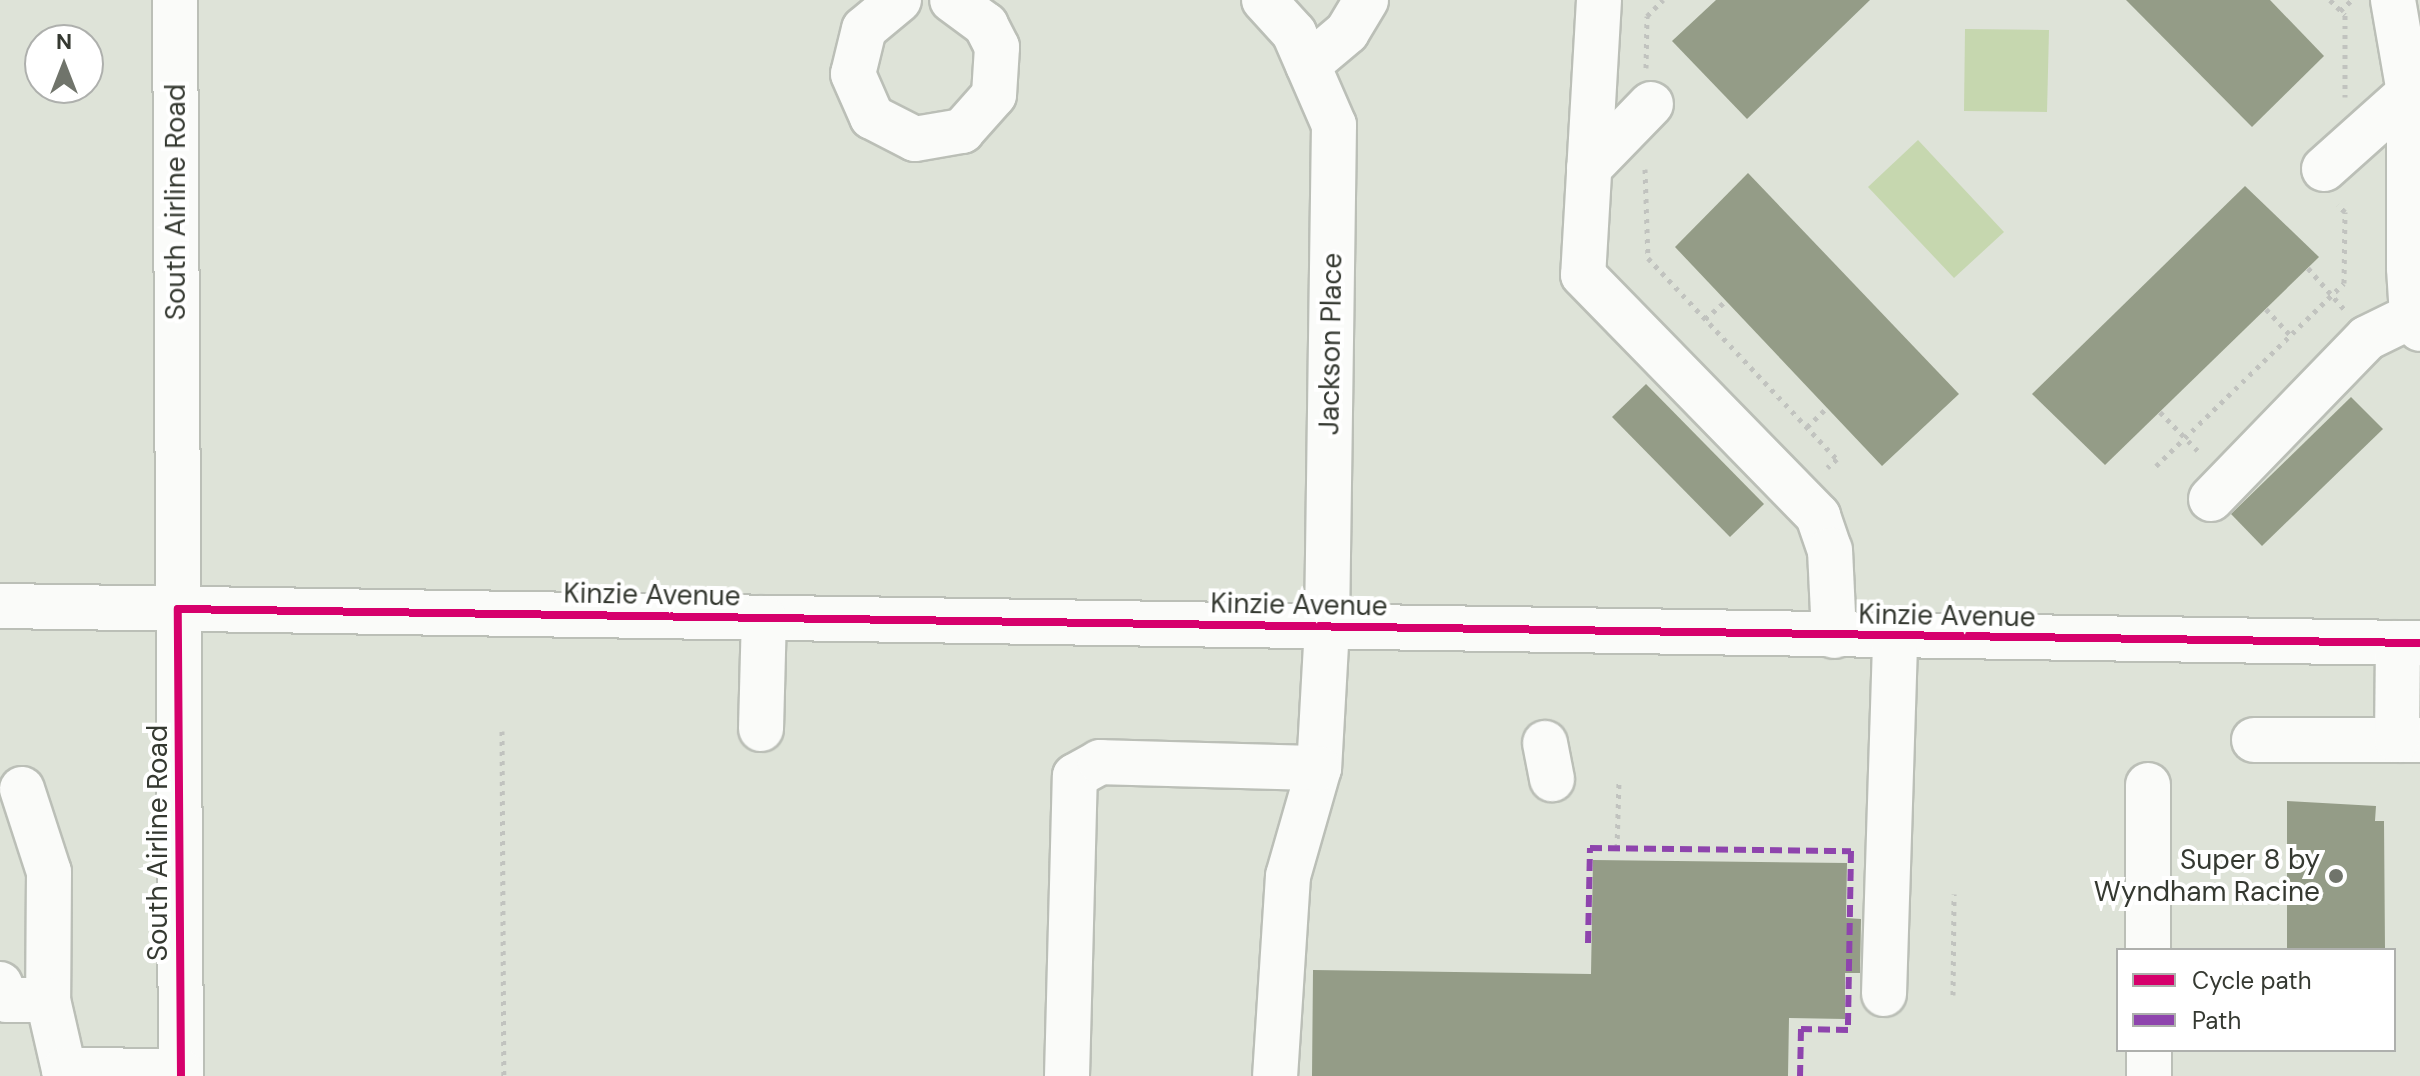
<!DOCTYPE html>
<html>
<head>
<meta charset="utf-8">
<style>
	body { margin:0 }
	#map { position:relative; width:2420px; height:1076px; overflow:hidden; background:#dee3d8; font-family:"DM Sans",sans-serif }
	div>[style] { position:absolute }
	.green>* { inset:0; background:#c6d7af }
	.building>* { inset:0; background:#949c87 }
	.path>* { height:5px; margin-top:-2.5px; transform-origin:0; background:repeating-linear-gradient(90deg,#c1c3bf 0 4px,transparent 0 10px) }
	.roads { filter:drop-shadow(2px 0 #bbbfb7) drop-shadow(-2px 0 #bbbfb7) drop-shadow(0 2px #bbbfb7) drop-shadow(0 -2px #bbbfb7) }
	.minor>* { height:44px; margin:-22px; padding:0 22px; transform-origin:22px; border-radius:22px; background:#fafbf9 }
	.quiet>* { height:6px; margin-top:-3px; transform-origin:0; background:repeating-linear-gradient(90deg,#8e44ad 0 12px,transparent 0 18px) }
	.cycleway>* { height:8px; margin:-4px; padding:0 4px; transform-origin:4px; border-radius:4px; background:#d6006c }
	.dots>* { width:22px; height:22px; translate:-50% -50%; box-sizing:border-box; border:4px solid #fff; border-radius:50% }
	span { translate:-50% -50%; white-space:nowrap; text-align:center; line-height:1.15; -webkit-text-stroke:8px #fff; paint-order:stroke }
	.street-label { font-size:28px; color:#353931 }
	.poi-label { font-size:28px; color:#353931 }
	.right { translate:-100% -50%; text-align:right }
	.legend { position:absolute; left:2116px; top:948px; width:280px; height:104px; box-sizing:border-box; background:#fff; border:2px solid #aeb0ad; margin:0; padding:10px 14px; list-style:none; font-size:24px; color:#353931 }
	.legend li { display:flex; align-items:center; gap:16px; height:40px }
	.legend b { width:40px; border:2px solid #aeb0ad }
	.north { position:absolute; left:24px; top:24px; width:80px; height:80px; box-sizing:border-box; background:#fff; border:2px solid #aeb0ad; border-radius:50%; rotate:0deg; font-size:22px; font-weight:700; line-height:32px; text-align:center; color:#353931 }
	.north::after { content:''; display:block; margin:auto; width:28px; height:36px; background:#70746b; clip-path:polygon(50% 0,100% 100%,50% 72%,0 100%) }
</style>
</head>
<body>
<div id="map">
	<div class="green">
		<i style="clip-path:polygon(1965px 29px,2049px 30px,2047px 112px,1964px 111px)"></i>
		<i style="clip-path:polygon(1918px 140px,2004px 232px,1954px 278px,1868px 187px)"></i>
	</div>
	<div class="building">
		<i style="clip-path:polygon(1716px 0,1870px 0,1747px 119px,1672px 41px)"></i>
		<i style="clip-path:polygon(2126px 0,2270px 0,2324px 56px,2252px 127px)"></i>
		<i style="clip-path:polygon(1748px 173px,1959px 394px,1882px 466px,1675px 247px)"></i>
		<i style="clip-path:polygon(2245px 186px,2319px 257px,2105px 465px,2032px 394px)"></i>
		<i style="clip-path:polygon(1646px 384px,1764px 504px,1730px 537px,1612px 417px)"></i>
		<i style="clip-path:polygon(2351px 397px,2383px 429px,2262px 546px,2231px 514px)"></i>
		<i style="clip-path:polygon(2287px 801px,2376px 806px,2375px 821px,2384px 821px,2385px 950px,2287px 950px)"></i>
		<i style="clip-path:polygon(1593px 860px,1847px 863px,1846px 918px,1861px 919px,1860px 973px,1845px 973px,1845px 1019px,1789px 1018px,1788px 1076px,1312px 1076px,1313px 970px,1591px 974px)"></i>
	</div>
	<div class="path">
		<i style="left:2330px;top:0;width:21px;rotate:45deg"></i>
		<i style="left:2345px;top:15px;width:82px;rotate:90deg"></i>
		<i style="left:2340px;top:11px;width:16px;rotate:-43deg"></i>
		<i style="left:1646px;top:68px;width:52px;rotate:-88.9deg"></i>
		<i style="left:1647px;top:16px;width:23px;rotate:-45deg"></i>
		<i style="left:1645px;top:169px;width:89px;rotate:88.1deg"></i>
		<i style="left:1648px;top:258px;width:276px;rotate:46.8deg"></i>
		<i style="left:1837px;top:459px;width:13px;rotate:138deg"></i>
		<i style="left:2308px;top:268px;width:55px;rotate:48.7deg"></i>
		<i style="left:2266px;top:309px;width:35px;rotate:47deg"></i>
		<i style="left:1705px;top:319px;width:28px;rotate:-41deg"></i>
		<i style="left:2160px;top:412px;width:59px;rotate:45.7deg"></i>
		<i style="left:1807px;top:427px;width:28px;rotate:-44deg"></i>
		<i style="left:2156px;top:466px;width:262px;rotate:-44.2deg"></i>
		<i style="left:2344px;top:283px;width:71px;rotate:-89.2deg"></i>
		<i style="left:2345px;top:212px;width:10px;rotate:-135deg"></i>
		<i style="left:502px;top:731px;width:345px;rotate:89.7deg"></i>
		<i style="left:1617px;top:848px;width:68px;rotate:-88.3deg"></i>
		<i style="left:1953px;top:995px;width:101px;rotate:-89.4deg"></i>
	</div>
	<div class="roads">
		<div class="minor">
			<i style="left:175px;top:0;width:1076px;rotate:89.68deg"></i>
			<i style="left:899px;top:0;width:45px;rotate:140.4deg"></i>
			<i style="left:864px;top:29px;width:46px;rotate:103.7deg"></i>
			<i style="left:853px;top:74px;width:47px;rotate:66.2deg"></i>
			<i style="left:872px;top:117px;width:48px;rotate:27.1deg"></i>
			<i style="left:915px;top:139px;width:48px;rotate:-9.7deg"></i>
			<i style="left:962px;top:131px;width:48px;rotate:-48.4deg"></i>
			<i style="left:994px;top:95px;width:48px;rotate:-86.4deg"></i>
			<i style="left:997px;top:47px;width:25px;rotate:-117deg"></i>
			<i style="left:986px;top:25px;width:42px;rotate:-143.7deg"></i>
			<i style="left:1264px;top:0;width:45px;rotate:47.7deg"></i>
			<i style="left:1294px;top:33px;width:100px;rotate:66.5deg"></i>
			<i style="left:1334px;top:125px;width:502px;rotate:90.8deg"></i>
			<i style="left:1327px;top:627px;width:141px;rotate:93.2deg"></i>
			<i style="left:1319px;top:768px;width:112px;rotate:106deg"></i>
			<i style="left:1288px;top:876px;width:200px;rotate:93.7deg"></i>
			<i style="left:1599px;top:0;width:275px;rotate:93.3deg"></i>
			<i style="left:1583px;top:275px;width:337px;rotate:45.7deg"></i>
			<i style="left:1818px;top:516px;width:36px;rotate:71deg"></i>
			<i style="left:1830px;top:550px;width:86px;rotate:87.3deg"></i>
			<i style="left:2393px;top:0;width:94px;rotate:80.2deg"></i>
			<i style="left:2409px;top:93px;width:175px;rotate:90deg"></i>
			<i style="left:2409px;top:268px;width:48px;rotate:86.4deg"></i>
			<i style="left:2412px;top:316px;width:15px;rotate:58deg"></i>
			<i style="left:1308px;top:65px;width:51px;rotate:-40.2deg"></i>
			<i style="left:1347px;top:32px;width:37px;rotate:-59deg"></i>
			<i style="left:1589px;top:168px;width:89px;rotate:-45.9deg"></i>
			<i style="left:2324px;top:169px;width:114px;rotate:-41.8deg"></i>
			<i style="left:2211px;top:499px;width:224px;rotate:-45.9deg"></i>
			<i style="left:2367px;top:338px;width:50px;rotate:-26.1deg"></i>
			<i style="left:0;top:606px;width:2420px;rotate:0.88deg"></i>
			<i style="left:761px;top:729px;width:111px;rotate:-88.5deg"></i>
			<i style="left:2254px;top:740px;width:166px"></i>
			<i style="left:2397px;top:740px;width:97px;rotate:-89.4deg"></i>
			<i style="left:1545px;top:743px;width:37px;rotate:79deg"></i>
			<i style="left:2148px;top:785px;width:165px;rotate:90deg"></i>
			<i style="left:22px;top:789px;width:87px;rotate:72deg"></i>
			<i style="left:49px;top:872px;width:128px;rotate:90.4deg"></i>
			<i style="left:48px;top:1000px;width:72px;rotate:77.1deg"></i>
			<i style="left:64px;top:1070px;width:117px;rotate:0.5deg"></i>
			<i style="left:0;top:984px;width:17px;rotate:69deg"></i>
			<i style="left:6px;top:1000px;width:42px"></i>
			<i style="left:1884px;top:994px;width:357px;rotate:-88.2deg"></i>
			<i style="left:2149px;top:1050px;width:26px;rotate:90deg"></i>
			<i style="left:1067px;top:1076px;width:300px;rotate:-88.5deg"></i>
			<i style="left:1075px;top:776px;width:29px;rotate:-29deg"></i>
			<i style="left:1100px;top:762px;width:219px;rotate:1.6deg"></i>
		</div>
	</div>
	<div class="quiet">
		<i style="left:1588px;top:943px;width:95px;rotate:-88.8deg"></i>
		<i style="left:1590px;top:848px;width:261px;rotate:0.7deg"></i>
		<i style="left:1851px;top:851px;width:179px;rotate:91deg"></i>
		<i style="left:1848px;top:1030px;width:47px;rotate:-178.8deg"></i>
		<i style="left:1801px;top:1029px;width:47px;rotate:91.2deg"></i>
	</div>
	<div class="cycleway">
		<i style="left:181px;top:1076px;width:467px;rotate:-90.4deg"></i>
		<i style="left:178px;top:609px;width:2242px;rotate:0.87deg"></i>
	</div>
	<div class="dots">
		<i style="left:2336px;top:876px;background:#70746b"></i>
	</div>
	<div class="street-label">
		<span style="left:176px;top:202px;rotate:-90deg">South Airline Road</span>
		<span style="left:1331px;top:344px;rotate:-89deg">Jackson Place</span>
		<span style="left:652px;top:595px;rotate:1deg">Kinzie Avenue</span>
		<span style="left:1299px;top:605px;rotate:1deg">Kinzie Avenue</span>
		<span style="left:1947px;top:616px;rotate:1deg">Kinzie Avenue</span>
		<span style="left:158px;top:843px;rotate:-90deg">South Airline Road</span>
	</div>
	<div class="poi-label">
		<span class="right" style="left:2320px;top:876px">Super 8 by<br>Wyndham Racine</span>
	</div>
	<ul class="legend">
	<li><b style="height:10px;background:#d6006c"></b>Cycle path</li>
	<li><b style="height:10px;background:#8e44ad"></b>Path</li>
	</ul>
	<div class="north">N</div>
</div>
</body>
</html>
